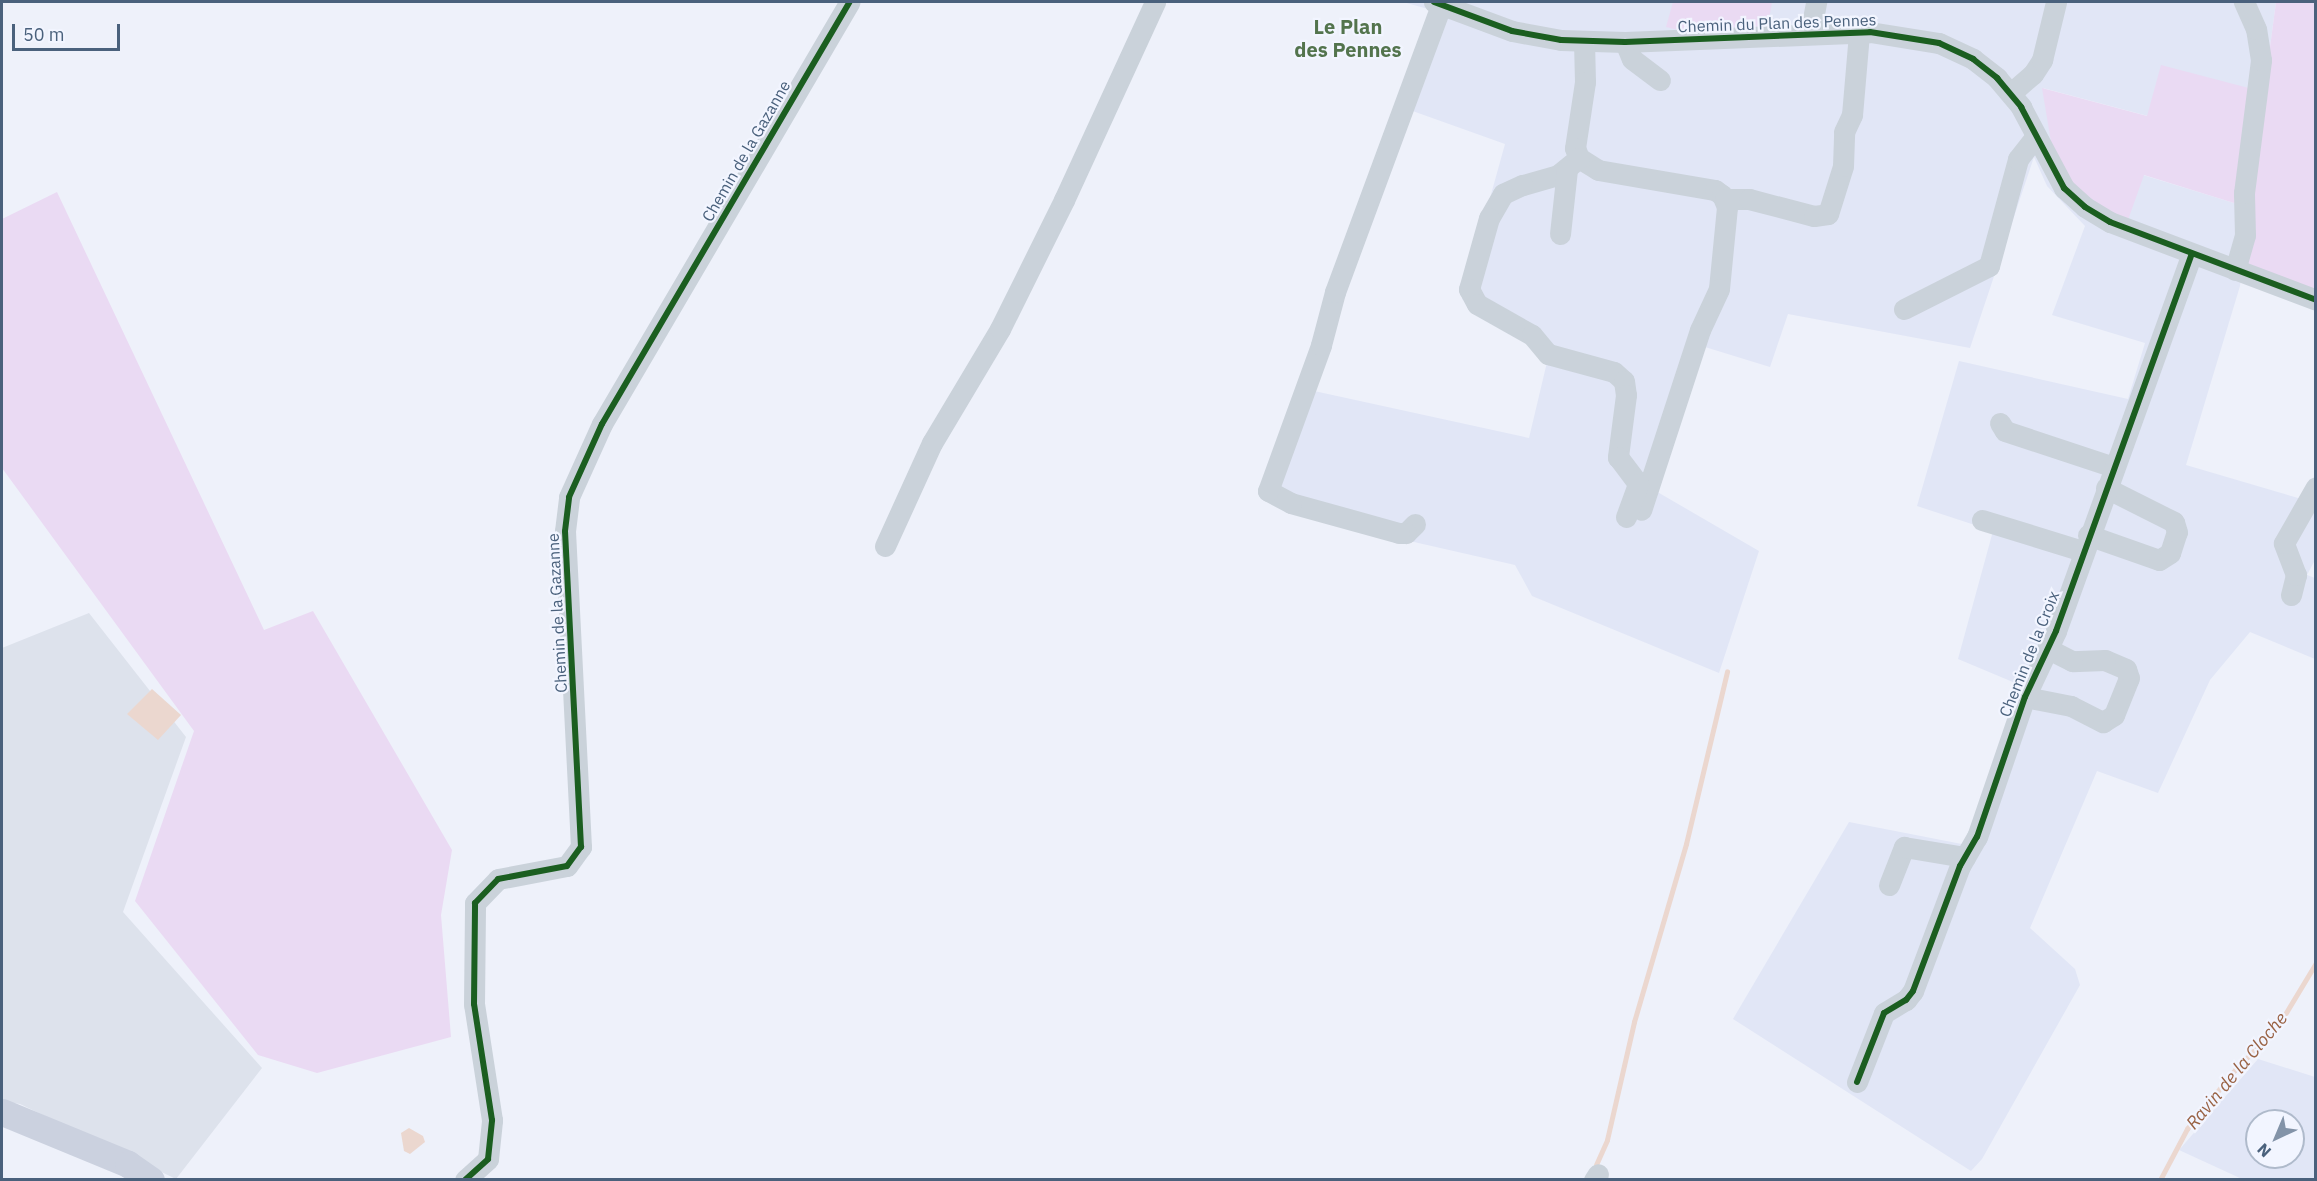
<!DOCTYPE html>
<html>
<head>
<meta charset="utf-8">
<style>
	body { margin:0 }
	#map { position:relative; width:2317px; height:1181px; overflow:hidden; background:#eef1fa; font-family:"IBM Plex Sans",sans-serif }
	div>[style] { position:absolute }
	.residential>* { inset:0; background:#e1e6f6 }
	.industrial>* { inset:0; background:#dde2ec }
	.green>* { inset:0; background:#eadaf3 }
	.water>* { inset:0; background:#ebd7cf }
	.stream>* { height:4.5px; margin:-2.25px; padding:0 2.25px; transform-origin:2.25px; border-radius:2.25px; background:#ebd7cf }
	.minor>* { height:21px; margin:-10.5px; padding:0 10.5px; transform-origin:10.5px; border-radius:10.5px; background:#cad2da }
	.major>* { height:27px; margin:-13.5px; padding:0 13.5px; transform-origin:13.5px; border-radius:13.5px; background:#cbd1df }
	.cycleway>* { height:6px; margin:-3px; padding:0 3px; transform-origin:3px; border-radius:3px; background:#1b5e20 }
	span { translate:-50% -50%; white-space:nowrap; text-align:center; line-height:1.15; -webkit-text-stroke:4.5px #f2f5ff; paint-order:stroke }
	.street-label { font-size:16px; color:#4a617c }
	.water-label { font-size:18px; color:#996244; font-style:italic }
	.quarter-label { font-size:20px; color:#53744d; font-weight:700 }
	.frame { position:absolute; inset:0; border:3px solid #4a617c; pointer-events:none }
	.north { position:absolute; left:2245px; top:1109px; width:60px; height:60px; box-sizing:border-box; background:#f2f5ff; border:2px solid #afbacb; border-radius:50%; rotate:224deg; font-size:16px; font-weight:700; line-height:24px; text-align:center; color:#4a617c }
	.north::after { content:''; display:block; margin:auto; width:21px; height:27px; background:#8393a8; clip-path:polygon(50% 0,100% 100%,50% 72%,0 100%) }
	.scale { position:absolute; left:12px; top:24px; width:108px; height:27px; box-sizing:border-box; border:3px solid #4a617c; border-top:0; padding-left:8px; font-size:18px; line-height:21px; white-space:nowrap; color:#4a617c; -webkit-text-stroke:4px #f2f5ff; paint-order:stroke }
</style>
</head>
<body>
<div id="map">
	<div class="residential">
		<i style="clip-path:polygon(1403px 2px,2276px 2px,2264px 92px,2148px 116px,2043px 88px,2143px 175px,2250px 208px,2240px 286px,2186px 465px,2315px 503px,2315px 560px,2307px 575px,2315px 578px,2315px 659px,2250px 632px,2210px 680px,2158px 793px,2097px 771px,2030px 928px,2075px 969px,2080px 985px,1982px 1159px,1971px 1171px,1733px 1019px,1849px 822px,1972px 846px,2020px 685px,1958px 659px,1993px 531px,1917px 506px,1959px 361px,2128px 399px,2145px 343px,2052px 315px,2085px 226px,2047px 186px,2034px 157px,1970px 348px,1788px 314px,1770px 367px,1705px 347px,1654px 490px,1759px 551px,1719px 673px,1532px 596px,1515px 565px,1414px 542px,1260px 493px,1305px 389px,1529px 438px,1548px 358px,1462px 299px,1505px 144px,1407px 109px,1446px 14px)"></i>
		<i style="clip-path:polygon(evenodd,2258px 1059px,2315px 1077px,2315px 1179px,2242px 1179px,2179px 1150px,2258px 1059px,2257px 1121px,2293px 1121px,2293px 1157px,2257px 1157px,2257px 1121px)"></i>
	</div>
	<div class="industrial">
		<i style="clip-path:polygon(89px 613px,186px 737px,123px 912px,262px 1068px,176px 1179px,20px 1104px,2px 1101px,2px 648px)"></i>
	</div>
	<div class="green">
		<i style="clip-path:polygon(1673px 2px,1772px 2px,1768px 26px,1678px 30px,1666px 27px)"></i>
		<i style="clip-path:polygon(2276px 2px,2315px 2px,2315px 290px,2242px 264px,2250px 208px,2144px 175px,2128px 220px,2101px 206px,2071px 183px,2051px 142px,2042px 88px,2147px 116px,2161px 65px,2264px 92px)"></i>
		<i style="clip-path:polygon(57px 192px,264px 630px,313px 611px,452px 850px,441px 915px,451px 1037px,317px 1073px,258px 1055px,135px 901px,194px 731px,2px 468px,2px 219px)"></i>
	</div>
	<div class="water">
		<i style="clip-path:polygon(152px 689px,181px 715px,158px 740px,127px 714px)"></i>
		<i style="clip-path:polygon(409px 1128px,423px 1136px,425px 1142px,410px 1154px,404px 1151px,401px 1133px)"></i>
	</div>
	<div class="stream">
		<i style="left:1596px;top:1165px;width:27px;rotate:-66deg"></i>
		<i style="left:1607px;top:1140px;width:121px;rotate:-77.1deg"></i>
		<i style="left:1634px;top:1022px;width:185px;rotate:-73.7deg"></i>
		<i style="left:1686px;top:844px;width:177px;rotate:-76.6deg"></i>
		<i style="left:2160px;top:1180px;width:58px;rotate:-62.1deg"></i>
		<i style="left:2187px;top:1129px;width:76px;rotate:-50.9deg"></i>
		<i style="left:2235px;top:1070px;width:62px;rotate:-45.7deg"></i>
		<i style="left:2278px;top:1026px;width:74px;rotate:-58.9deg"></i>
	</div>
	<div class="minor">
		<i style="left:1434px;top:2px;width:83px;rotate:20.4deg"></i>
		<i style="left:1512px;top:31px;width:50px;rotate:10.4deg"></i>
		<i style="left:1561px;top:40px;width:64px;rotate:1.8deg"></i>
		<i style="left:1625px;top:42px;width:245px;rotate:-2.3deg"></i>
		<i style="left:1870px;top:32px;width:70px;rotate:9.1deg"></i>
		<i style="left:1939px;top:43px;width:38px;rotate:25deg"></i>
		<i style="left:1973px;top:59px;width:31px;rotate:38deg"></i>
		<i style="left:1997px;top:78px;width:38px;rotate:50deg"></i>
		<i style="left:2021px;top:107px;width:92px;rotate:62deg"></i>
		<i style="left:2064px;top:188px;width:28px;rotate:42deg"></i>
		<i style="left:2085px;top:207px;width:29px;rotate:31deg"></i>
		<i style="left:2110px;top:222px;width:220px;rotate:20.7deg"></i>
		<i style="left:1810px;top:34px;width:33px;rotate:-79deg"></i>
		<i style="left:1584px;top:41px;width:41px;rotate:88.6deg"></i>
		<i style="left:1585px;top:82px;width:67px;rotate:98.6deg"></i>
		<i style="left:1575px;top:148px;width:11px;rotate:68deg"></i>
		<i style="left:1579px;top:158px;width:22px;rotate:32deg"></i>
		<i style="left:1598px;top:170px;width:119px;rotate:9.7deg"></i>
		<i style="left:1715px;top:190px;width:9px;rotate:36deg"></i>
		<i style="left:1722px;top:195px;width:13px;rotate:67deg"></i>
		<i style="left:1727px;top:207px;width:82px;rotate:95.6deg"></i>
		<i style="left:1719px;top:289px;width:45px;rotate:114.9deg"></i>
		<i style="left:1700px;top:330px;width:189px;rotate:108.1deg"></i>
		<i style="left:1625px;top:42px;width:18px;rotate:68deg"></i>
		<i style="left:1632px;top:59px;width:35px;rotate:37deg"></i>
		<i style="left:2011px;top:93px;width:29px;rotate:-41deg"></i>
		<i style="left:2033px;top:74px;width:17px;rotate:-57deg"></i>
		<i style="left:2042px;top:60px;width:60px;rotate:-76.4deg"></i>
		<i style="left:1579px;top:158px;width:27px;rotate:141deg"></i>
		<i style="left:1558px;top:175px;width:37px;rotate:164deg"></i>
		<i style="left:1522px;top:185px;width:21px;rotate:155deg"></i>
		<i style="left:1503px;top:194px;width:28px;rotate:120deg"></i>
		<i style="left:1489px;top:218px;width:74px;rotate:105.7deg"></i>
		<i style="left:1469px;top:289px;width:17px;rotate:62deg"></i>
		<i style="left:1477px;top:304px;width:63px;rotate:29.4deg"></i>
		<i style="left:1532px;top:335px;width:25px;rotate:50deg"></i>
		<i style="left:1548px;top:354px;width:68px;rotate:15.3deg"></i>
		<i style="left:1614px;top:372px;width:13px;rotate:42deg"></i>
		<i style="left:1624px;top:381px;width:14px;rotate:82deg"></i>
		<i style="left:1626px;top:395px;width:63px;rotate:97.4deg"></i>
		<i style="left:1618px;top:457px;width:34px;rotate:53deg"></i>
		<i style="left:1638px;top:484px;width:35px;rotate:110deg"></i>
		<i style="left:1725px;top:199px;width:24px"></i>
		<i style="left:1749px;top:199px;width:67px;rotate:14.7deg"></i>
		<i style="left:1814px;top:216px;width:14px;rotate:-8deg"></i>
		<i style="left:1828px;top:214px;width:50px;rotate:-72.6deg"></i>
		<i style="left:1843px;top:166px;width:34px;rotate:-88deg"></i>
		<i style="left:1844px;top:132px;width:19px;rotate:-65deg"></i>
		<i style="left:1852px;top:115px;width:82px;rotate:-85.1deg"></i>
		<i style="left:1560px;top:234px;width:64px;rotate:-83.8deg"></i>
		<i style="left:2235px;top:270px;width:36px;rotate:-74deg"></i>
		<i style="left:2245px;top:235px;width:42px;rotate:-91.4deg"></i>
		<i style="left:2244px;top:193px;width:134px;rotate:-82.7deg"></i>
		<i style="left:2261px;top:60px;width:31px;rotate:-99deg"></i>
		<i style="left:2256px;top:29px;width:30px;rotate:-114deg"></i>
		<i style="left:1904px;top:309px;width:95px;rotate:-26.8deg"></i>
		<i style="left:1989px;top:266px;width:111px;rotate:-74.8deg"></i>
		<i style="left:2018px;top:159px;width:29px;rotate:-52deg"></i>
		<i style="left:2000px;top:423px;width:9px;rotate:58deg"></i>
		<i style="left:2005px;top:431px;width:115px;rotate:18.3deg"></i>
		<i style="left:1982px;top:520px;width:106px;rotate:17.1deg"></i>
		<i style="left:1415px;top:524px;width:13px;rotate:135deg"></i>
		<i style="left:1406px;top:533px;width:7px;rotate:180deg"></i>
		<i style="left:1399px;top:533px;width:112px;rotate:-164.5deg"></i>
		<i style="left:1291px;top:503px;width:26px;rotate:-152deg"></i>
		<i style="left:1268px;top:491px;width:155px;rotate:-70deg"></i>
		<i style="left:1321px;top:345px;width:55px;rotate:-75.2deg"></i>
		<i style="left:1335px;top:292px;width:306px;rotate:-69.7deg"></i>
		<i style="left:2088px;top:535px;width:75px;rotate:19.4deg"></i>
		<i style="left:2159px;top:560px;width:13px;rotate:-32deg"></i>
		<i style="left:2170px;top:553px;width:22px;rotate:-72deg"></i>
		<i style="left:2177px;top:532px;width:10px;rotate:-107deg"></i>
		<i style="left:2174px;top:522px;width:76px;rotate:-153.4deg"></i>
		<i style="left:885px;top:546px;width:113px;rotate:-65.5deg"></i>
		<i style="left:932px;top:443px;width:133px;rotate:-59.2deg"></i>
		<i style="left:1000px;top:329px;width:144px;rotate:-63.6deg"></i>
		<i style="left:1064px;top:200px;width:218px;rotate:-65.3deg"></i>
		<i style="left:2291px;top:595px;width:21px;rotate:-76deg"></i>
		<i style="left:2296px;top:575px;width:34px;rotate:-111deg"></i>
		<i style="left:2284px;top:543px;width:64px;rotate:-60.3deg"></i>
		<i style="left:2025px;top:697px;width:47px;rotate:11.1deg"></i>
		<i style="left:2071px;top:706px;width:36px;rotate:27deg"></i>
		<i style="left:2103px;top:722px;width:13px;rotate:-32deg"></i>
		<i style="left:2114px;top:715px;width:40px;rotate:-68deg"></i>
		<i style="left:2129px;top:678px;width:9px;rotate:-108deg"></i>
		<i style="left:2126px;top:669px;width:23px;rotate:-157deg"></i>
		<i style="left:2105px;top:660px;width:33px;rotate:178deg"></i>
		<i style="left:2072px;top:661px;width:28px;rotate:-153deg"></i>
		<i style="left:1889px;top:885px;width:41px;rotate:-68.5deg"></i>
		<i style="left:1904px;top:847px;width:62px;rotate:9.3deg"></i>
		<i style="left:1857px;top:1082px;width:74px;rotate:-68.6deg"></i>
		<i style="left:1884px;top:1013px;width:26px;rotate:-31deg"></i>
		<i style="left:1906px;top:1000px;width:11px;rotate:-52deg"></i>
		<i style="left:1913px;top:991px;width:134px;rotate:-69.4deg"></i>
		<i style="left:1960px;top:866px;width:34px;rotate:-60deg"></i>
		<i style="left:1977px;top:837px;width:148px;rotate:-71.1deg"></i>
		<i style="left:2025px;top:697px;width:73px;rotate:-64.8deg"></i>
		<i style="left:2056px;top:631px;width:401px;rotate:-70.2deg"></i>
		<i style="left:465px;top:1180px;width:31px;rotate:-42deg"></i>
		<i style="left:488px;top:1159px;width:39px;rotate:-84deg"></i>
		<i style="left:492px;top:1120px;width:117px;rotate:-98.8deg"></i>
		<i style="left:474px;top:1004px;width:101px;rotate:-89.4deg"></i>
		<i style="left:475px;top:903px;width:33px;rotate:-46deg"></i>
		<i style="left:498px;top:879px;width:70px;rotate:-10.7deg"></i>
		<i style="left:567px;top:866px;width:24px;rotate:-54deg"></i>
		<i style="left:581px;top:847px;width:316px;rotate:-92.9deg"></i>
		<i style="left:565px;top:531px;width:34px;rotate:-83deg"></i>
		<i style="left:569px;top:497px;width:80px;rotate:-65.7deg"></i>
		<i style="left:602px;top:424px;width:489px;rotate:-59.6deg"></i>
		<i style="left:1594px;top:1180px;width:7px;rotate:-56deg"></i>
	</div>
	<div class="major">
		<i style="left:2px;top:1112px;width:136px;rotate:22.4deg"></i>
		<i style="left:128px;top:1164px;width:28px;rotate:35deg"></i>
	</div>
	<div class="cycleway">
		<i style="left:1434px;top:2px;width:83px;rotate:20.4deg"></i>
		<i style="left:1512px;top:31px;width:50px;rotate:10.4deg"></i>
		<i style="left:1561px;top:40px;width:64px;rotate:1.8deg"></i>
		<i style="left:1625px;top:42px;width:245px;rotate:-2.3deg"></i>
		<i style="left:1870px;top:32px;width:70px;rotate:9.1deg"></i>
		<i style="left:1939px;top:43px;width:38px;rotate:25deg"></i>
		<i style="left:1973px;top:59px;width:31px;rotate:38deg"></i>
		<i style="left:1997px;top:78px;width:38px;rotate:50deg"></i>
		<i style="left:2021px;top:107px;width:92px;rotate:62deg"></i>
		<i style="left:2064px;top:188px;width:28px;rotate:42deg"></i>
		<i style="left:2085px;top:207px;width:29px;rotate:31deg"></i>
		<i style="left:2110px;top:222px;width:220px;rotate:20.7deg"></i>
		<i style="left:1857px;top:1082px;width:74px;rotate:-68.6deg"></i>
		<i style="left:1884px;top:1013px;width:26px;rotate:-31deg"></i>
		<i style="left:1906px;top:1000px;width:11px;rotate:-52deg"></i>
		<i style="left:1913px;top:991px;width:134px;rotate:-69.4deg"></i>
		<i style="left:1960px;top:866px;width:34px;rotate:-60deg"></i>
		<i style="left:1977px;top:837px;width:148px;rotate:-71.1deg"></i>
		<i style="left:2025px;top:697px;width:73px;rotate:-64.8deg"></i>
		<i style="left:2056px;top:631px;width:401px;rotate:-70.2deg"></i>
		<i style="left:465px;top:1180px;width:31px;rotate:-42deg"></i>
		<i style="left:488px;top:1159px;width:39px;rotate:-84deg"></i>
		<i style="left:492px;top:1120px;width:117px;rotate:-98.8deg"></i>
		<i style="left:474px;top:1004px;width:101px;rotate:-89.4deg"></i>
		<i style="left:475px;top:903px;width:33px;rotate:-46deg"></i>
		<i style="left:498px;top:879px;width:70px;rotate:-10.7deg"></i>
		<i style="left:567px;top:866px;width:24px;rotate:-54deg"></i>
		<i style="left:581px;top:847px;width:316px;rotate:-92.9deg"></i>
		<i style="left:565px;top:531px;width:34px;rotate:-83deg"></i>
		<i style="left:569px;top:497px;width:80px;rotate:-65.7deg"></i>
		<i style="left:602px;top:424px;width:489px;rotate:-59.6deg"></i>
	</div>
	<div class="street-label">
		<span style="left:1777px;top:23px;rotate:-2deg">Chemin du Plan des Pennes</span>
		<span style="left:746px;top:151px;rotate:-60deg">Chemin de la Gazanne</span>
		<span style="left:557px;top:613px;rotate:-93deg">Chemin de la Gazanne</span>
		<span style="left:2029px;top:654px;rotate:-68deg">Chemin de la Croix</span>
	</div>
	<div class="water-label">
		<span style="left:2237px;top:1071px;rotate:-50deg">Ravin de la Cloche</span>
	</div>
	<div class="quarter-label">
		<span style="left:1348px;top:38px">Le Plan<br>des Pennes</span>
	</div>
	<div class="frame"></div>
	<div class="north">N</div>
	<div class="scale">50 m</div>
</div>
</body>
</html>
